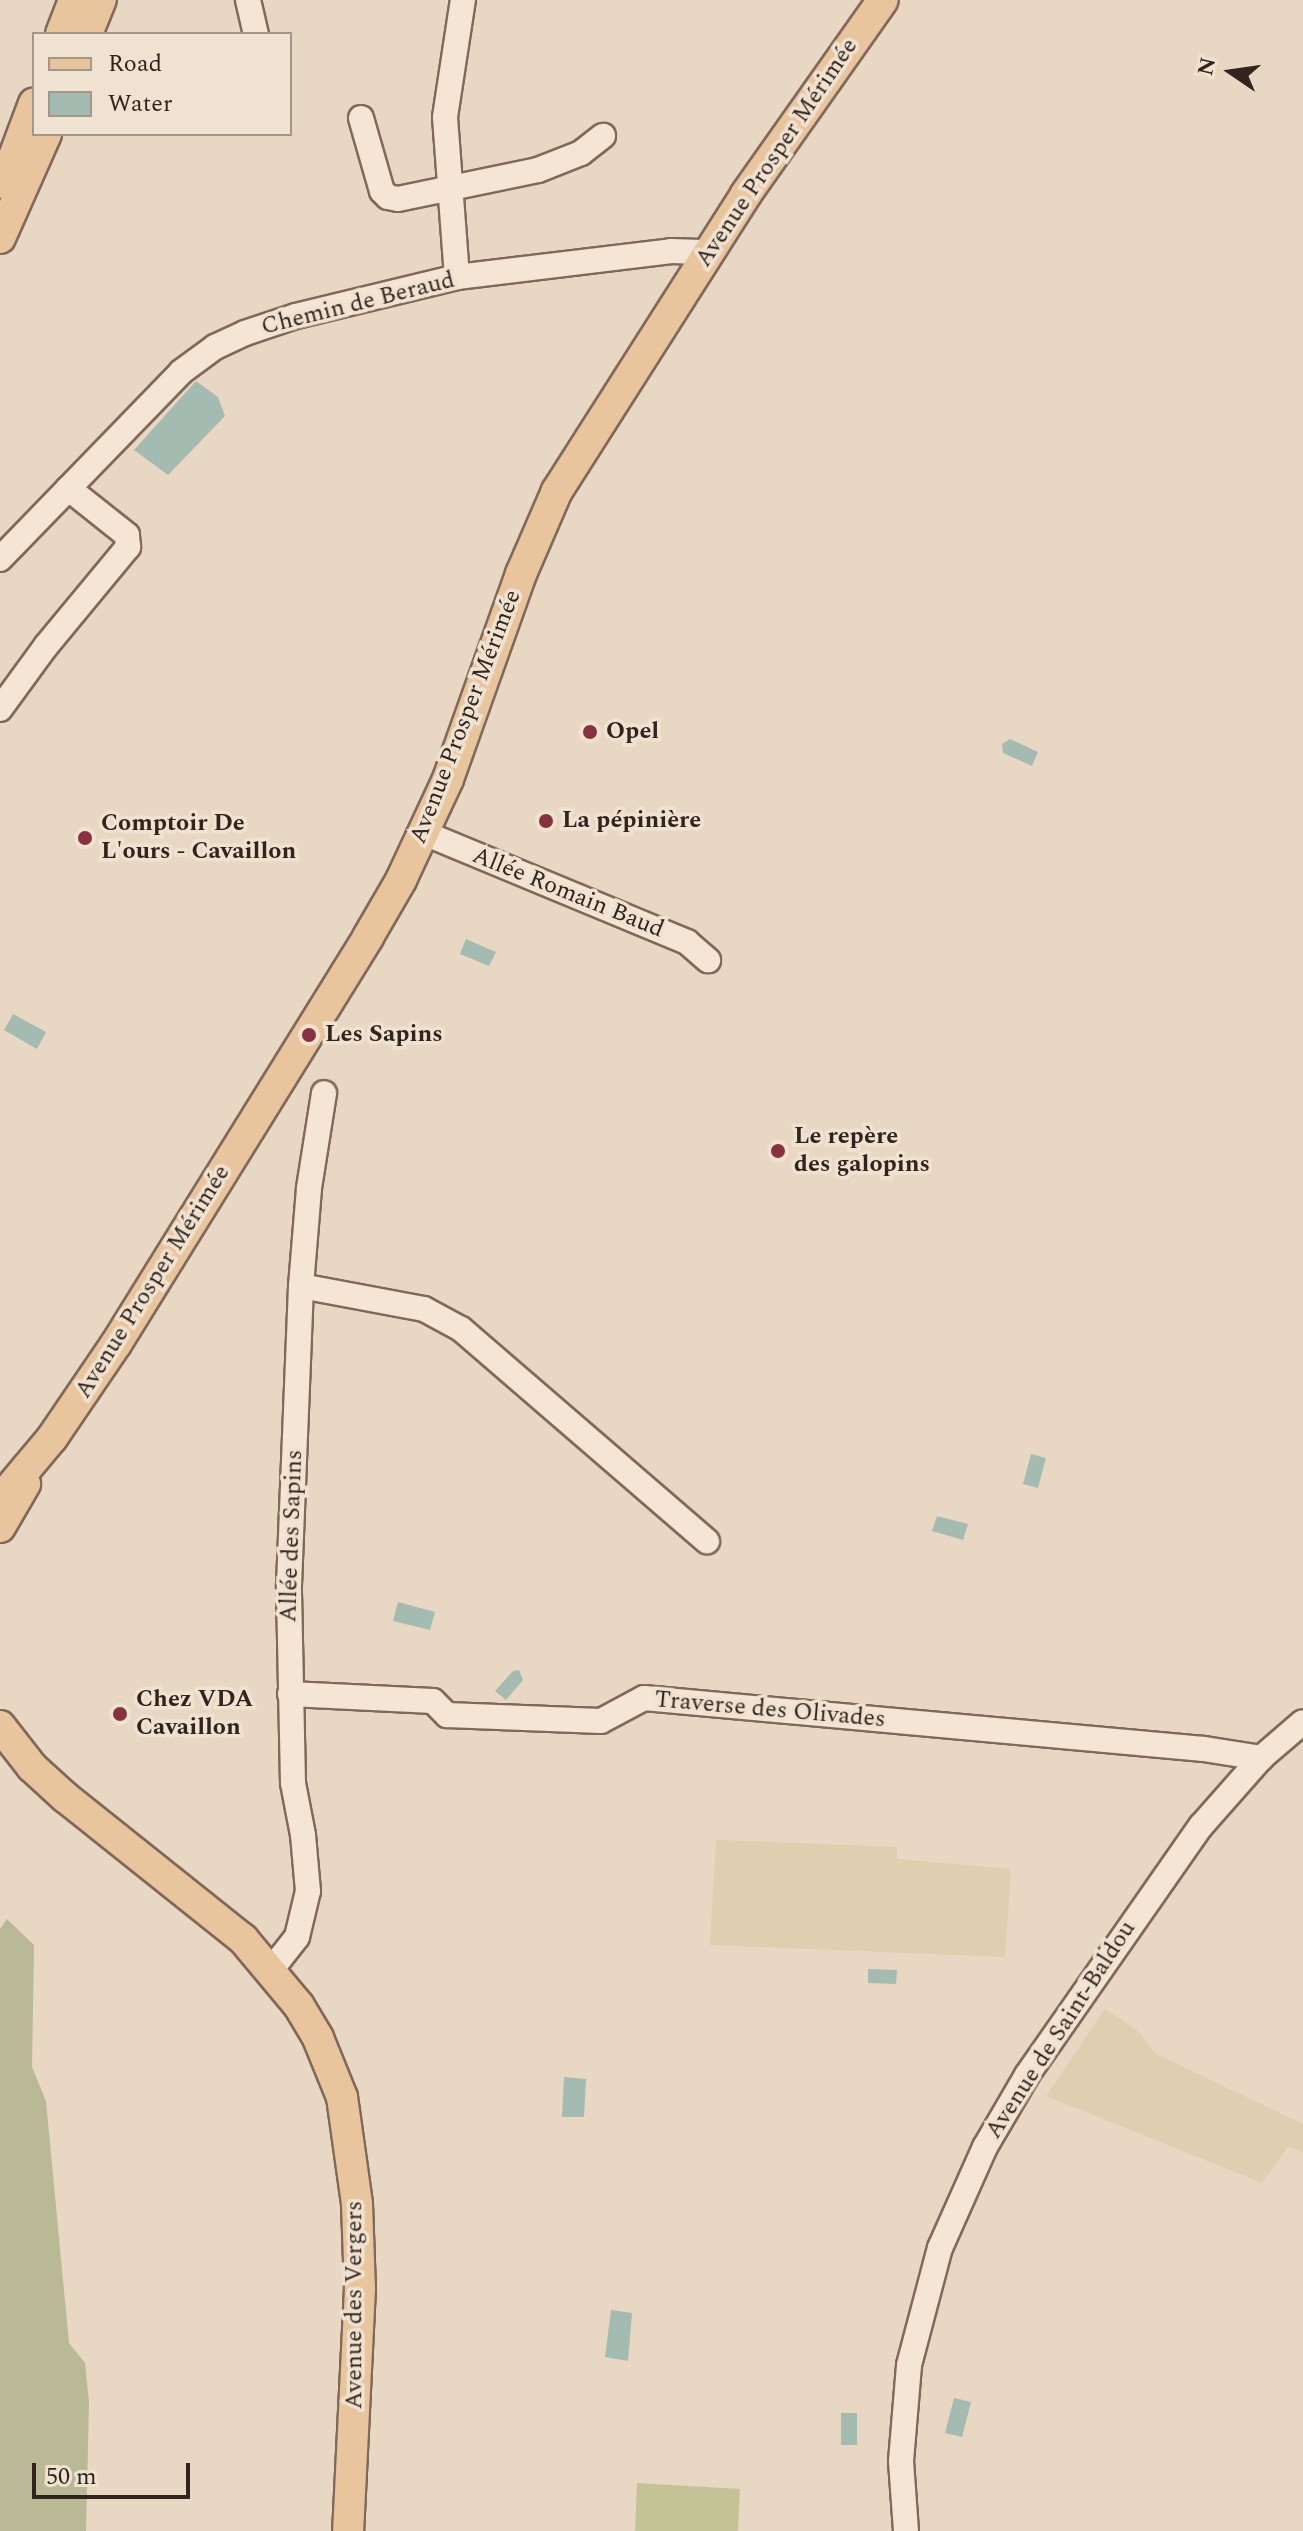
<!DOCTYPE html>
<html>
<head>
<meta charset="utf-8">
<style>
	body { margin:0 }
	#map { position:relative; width:1303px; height:2531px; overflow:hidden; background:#e8d7c2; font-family:Spectral,serif }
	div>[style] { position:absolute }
	.farmland>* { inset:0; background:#ddcfb0 }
	.green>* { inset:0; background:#c4c397 }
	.cemetery>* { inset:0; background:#bab996 }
	.water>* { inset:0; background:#a4bbb1 }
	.roads { filter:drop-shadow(2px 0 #80695b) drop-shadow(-2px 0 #80695b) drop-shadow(0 2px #80695b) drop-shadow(0 -2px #80695b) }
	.minor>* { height:24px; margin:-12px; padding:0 12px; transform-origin:12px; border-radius:12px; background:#f4e5d4 }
	.major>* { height:30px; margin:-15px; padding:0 15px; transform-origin:15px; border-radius:15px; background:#e8c59d }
	.dots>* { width:22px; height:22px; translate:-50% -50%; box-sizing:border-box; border:4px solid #f0e2d0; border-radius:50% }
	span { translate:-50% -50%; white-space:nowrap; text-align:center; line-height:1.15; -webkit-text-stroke:7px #f0e2d0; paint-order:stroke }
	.street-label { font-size:24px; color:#31241e }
	.poi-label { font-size:24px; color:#31241e; font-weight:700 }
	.left { translate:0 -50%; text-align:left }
	.legend { position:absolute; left:32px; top:32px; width:260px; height:104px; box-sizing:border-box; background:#f0e2d0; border:2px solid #a49689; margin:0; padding:10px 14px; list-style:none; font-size:24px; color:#31241e }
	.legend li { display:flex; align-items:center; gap:16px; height:40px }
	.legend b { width:40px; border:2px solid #a49689 }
	.north { position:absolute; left:1191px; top:32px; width:80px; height:80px; -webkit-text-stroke:6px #f0e2d0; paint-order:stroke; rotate:283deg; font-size:22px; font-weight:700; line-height:32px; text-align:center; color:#31241e }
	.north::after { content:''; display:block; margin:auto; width:28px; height:36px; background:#31241e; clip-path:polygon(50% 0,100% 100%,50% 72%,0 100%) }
	.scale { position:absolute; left:32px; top:2463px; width:158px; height:36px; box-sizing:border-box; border:4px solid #31241e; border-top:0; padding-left:10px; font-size:24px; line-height:28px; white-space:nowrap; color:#31241e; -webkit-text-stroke:6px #f0e2d0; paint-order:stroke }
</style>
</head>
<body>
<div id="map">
	<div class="farmland">
		<i style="clip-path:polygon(716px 1840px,897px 1847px,897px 1859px,1011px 1869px,1005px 1957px,710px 1945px)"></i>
		<i style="clip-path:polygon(1105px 2009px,1137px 2030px,1156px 2054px,1303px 2124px,1303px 2152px,1288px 2147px,1262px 2183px,1046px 2096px)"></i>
	</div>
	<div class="green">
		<i style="clip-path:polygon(637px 2483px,740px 2489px,738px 2531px,635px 2531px)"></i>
	</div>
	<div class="cemetery">
		<i style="clip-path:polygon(7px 1919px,34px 1945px,32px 2067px,46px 2101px,69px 2343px,85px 2363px,89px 2402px,86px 2531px,0 2531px,0 1929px)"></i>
	</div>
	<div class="water">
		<i style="clip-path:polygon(196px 381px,218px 397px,225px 416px,168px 475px,134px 450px)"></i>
		<i style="clip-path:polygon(1010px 739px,1038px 752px,1032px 766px,1003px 753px,1002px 744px)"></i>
		<i style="clip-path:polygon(466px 939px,496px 952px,489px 966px,460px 954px)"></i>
		<i style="clip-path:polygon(13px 1014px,46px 1032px,37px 1049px,4px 1030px)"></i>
		<i style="clip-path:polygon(1031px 1454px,1046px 1458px,1038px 1488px,1023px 1484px)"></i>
		<i style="clip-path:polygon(937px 1516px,968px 1524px,963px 1540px,932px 1531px)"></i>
		<i style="clip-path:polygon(398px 1602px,435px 1612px,430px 1630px,393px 1621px)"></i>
		<i style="clip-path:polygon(519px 1670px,523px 1680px,506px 1700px,495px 1691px,513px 1671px)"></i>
		<i style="clip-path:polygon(868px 1969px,897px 1970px,896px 1984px,868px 1983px)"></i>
		<i style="clip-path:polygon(564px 2077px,586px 2079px,584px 2117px,562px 2117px)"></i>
		<i style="clip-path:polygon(611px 2310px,632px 2313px,628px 2361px,605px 2357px)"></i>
		<i style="clip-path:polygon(954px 2398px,971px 2402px,962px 2437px,945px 2433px)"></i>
		<i style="clip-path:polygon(841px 2413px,857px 2413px,857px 2445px,841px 2445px)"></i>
	</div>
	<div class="roads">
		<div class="minor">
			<i style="left:248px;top:0;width:35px;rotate:77deg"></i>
			<i style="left:361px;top:118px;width:76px;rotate:74deg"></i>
			<i style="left:382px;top:191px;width:8px;rotate:45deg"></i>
			<i style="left:388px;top:197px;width:10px;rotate:11deg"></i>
			<i style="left:398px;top:199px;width:143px;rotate:-11.7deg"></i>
			<i style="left:538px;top:170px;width:46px;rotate:-21.6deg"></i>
			<i style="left:581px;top:153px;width:28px;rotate:-38deg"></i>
			<i style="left:457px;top:277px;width:160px;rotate:-94.3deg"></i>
			<i style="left:445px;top:117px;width:118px;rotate:-81.3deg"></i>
			<i style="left:0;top:559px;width:260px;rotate:-45.9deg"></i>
			<i style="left:181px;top:372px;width:42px;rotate:-36.3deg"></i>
			<i style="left:215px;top:347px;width:33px;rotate:-25deg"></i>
			<i style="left:245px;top:333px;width:54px;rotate:-18.4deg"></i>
			<i style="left:296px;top:316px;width:166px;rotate:-13.6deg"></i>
			<i style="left:457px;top:277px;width:216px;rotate:-6.9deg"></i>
			<i style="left:671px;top:251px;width:38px;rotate:2deg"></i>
			<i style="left:0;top:709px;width:78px;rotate:-53.9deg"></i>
			<i style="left:46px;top:646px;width:129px;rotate:-50.4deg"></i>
			<i style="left:128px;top:547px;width:12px;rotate:-95deg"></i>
			<i style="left:127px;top:535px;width:75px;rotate:-141.5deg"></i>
			<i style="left:424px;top:833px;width:285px;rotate:22.5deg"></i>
			<i style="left:687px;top:942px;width:28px;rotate:41deg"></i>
			<i style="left:301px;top:1286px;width:125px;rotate:10.6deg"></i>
			<i style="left:424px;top:1309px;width:42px;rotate:28.4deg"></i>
			<i style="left:461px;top:1329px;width:325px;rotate:40.8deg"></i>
			<i style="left:290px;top:1694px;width:143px;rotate:2.8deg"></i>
			<i style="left:433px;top:1701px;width:20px;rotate:45deg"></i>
			<i style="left:447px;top:1715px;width:154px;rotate:2.2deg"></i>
			<i style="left:601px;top:1721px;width:49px;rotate:-28.1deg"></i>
			<i style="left:644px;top:1698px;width:562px;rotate:5.2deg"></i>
			<i style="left:1204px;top:1749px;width:58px;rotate:9deg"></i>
			<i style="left:271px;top:1970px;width:42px;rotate:-51.8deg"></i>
			<i style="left:297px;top:1937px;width:47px;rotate:-76.6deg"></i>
			<i style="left:308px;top:1891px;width:56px;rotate:-95.1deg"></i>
			<i style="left:303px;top:1835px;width:53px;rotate:-100.9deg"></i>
			<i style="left:293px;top:1783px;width:198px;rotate:-91.2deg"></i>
			<i style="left:289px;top:1585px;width:299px;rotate:-87.7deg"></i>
			<i style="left:301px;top:1286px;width:98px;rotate:-85.3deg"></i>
			<i style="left:309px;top:1188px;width:96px;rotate:-81deg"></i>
			<i style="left:906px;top:2531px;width:70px;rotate:-94.1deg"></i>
			<i style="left:901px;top:2461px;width:96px;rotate:-85.2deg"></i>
			<i style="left:909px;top:2365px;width:121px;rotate:-75.2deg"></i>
			<i style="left:940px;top:2248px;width:111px;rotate:-66deg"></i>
			<i style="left:985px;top:2147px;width:83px;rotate:-59.7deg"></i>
			<i style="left:1027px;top:2075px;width:304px;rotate:-55.1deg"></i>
			<i style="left:1201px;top:1826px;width:91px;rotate:-48.6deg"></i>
			<i style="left:1261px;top:1758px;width:55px;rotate:-40.6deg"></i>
		</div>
		<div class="major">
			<i style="left:61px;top:34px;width:36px;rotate:-69deg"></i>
			<i style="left:87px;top:34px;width:37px;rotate:-68deg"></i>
			<i style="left:4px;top:183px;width:85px;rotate:-69.4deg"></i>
			<i style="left:0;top:238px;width:114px;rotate:-66.1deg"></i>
			<i style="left:0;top:1500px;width:81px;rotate:-50deg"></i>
			<i style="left:52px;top:1438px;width:114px;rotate:-55.8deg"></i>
			<i style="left:116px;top:1344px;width:479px;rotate:-58.2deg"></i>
			<i style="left:368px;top:937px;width:66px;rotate:-59.9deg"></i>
			<i style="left:401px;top:880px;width:111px;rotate:-65deg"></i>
			<i style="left:448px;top:779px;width:218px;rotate:-70.4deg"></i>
			<i style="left:521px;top:574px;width:90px;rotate:-66.6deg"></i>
			<i style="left:557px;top:491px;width:352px;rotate:-57.5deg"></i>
			<i style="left:746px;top:194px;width:237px;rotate:-54.8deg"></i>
			<i style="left:0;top:1527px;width:50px;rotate:-59.8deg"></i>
			<i style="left:0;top:1726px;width:52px;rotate:52deg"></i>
			<i style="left:32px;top:1767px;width:45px;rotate:42.3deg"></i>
			<i style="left:65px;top:1797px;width:228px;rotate:38.6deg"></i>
			<i style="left:243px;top:1939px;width:87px;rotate:50.1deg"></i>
			<i style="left:299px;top:2006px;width:37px;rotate:59deg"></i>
			<i style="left:318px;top:2038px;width:64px;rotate:67.9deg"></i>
			<i style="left:342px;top:2097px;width:108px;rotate:82deg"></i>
			<i style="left:357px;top:2204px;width:84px;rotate:88deg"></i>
			<i style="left:360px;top:2288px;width:243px;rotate:92.8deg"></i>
		</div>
	</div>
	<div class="dots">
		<i style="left:590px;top:732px;background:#883240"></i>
		<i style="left:546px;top:821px;background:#883240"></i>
		<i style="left:85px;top:838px;background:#883240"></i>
		<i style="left:309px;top:1035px;background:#883240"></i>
		<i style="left:778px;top:1151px;background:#883240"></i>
		<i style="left:120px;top:1714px;background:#883240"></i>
	</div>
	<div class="street-label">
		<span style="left:777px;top:153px;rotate:-56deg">Avenue Prosper Mérimée</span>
		<span style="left:358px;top:304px;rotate:-14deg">Chemin de Beraud</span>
		<span style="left:466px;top:717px;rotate:-69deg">Avenue Prosper Mérimée</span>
		<span style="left:568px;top:893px;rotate:22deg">Allée Romain Baud</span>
		<span style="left:153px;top:1282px;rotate:-58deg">Avenue Prosper Mérimée</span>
		<span style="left:292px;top:1536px;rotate:-88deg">Allée des Sapins</span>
		<span style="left:770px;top:1710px;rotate:5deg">Traverse des Olivades</span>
		<span style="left:1061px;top:2030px;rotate:-57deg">Avenue de Saint-Baldou</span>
		<span style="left:355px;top:2305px;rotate:-90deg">Avenue des Vergers</span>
	</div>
	<div class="poi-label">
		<span class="left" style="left:606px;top:732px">Opel</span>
		<span class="left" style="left:562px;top:821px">La pépinière</span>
		<span class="left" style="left:101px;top:838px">Comptoir De<br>L'ours - Cavaillon</span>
		<span class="left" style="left:325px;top:1035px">Les Sapins</span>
		<span class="left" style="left:794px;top:1151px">Le repère<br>des galopins</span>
		<span class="left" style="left:136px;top:1714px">Chez VDA<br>Cavaillon</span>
	</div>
	<ul class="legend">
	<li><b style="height:10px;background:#e8c59d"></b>Road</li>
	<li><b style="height:22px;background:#a4bbb1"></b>Water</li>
	</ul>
	<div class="north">N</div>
	<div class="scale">50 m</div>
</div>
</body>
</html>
